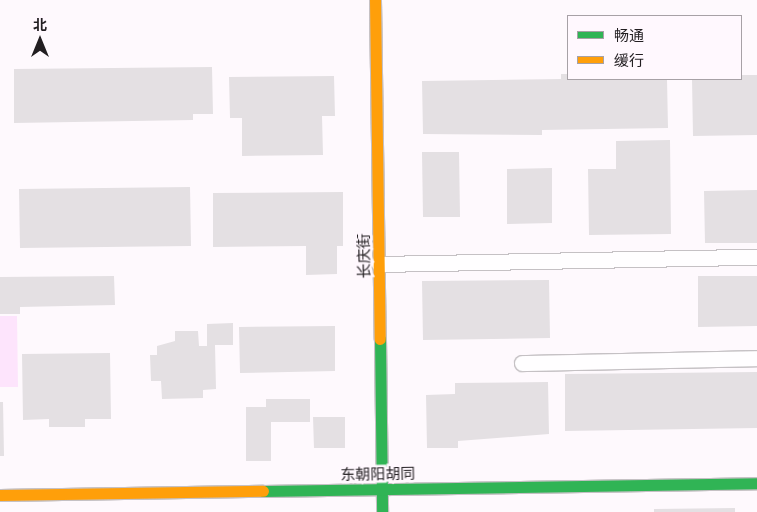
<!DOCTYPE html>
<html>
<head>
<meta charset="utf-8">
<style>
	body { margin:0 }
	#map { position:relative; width:757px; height:512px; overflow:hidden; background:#fef9fd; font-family:Montserrat,"Noto Sans SC",sans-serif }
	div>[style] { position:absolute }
	.green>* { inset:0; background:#fde4fc }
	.building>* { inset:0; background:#e4e0e3 }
	.roads { filter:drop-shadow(1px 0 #c5c1c4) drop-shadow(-1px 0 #c5c1c4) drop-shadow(0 1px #c5c1c4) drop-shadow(0 -1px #c5c1c4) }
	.lane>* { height:15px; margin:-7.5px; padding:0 7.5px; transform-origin:7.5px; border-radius:7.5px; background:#fffeff }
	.fast>* { height:11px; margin:-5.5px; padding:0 5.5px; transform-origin:5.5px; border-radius:5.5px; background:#30b455 }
	.slow>* { height:11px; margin:-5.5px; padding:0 5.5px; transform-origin:5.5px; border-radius:5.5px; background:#ff9f0a }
	span { translate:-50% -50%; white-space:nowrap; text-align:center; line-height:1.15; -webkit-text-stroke:5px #fff8fe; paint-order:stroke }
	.street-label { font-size:15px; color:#221e21 }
	.legend { position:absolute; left:567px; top:15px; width:175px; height:65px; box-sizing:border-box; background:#fff8fe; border:1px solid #a7a1a6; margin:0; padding:6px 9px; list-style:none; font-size:15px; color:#221e21 }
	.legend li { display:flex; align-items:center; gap:10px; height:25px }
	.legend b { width:25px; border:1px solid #a7a1a6 }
	.north { position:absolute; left:15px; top:15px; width:50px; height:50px; -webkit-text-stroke:4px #fff8fe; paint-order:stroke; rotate:0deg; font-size:14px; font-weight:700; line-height:20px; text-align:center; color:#221e21 }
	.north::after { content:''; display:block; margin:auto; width:18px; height:22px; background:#221e21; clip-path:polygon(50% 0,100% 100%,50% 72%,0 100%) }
</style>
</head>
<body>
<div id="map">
	<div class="green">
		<i style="clip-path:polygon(0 316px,17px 316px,18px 387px,0 387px)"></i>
	</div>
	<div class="building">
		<i style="clip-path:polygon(212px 67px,213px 114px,193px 114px,193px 120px,14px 123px,14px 69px)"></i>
		<i style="clip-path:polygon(561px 74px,568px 74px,568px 79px,667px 79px,668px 128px,542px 130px,542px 135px,423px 134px,422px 81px,561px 79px)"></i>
		<i style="clip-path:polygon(741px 75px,757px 75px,757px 135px,693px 136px,692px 79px,741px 79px)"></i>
		<i style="clip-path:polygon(334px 76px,335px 116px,322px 116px,323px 155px,242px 156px,242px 118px,230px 118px,229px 77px)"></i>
		<i style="clip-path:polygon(670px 140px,671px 234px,589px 235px,588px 169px,616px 169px,616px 141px)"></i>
		<i style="clip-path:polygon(422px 152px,459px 152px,460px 217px,423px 217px)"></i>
		<i style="clip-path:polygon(552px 168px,552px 223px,507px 224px,507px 169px)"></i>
		<i style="clip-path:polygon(190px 187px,191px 246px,20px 248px,19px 189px)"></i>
		<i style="clip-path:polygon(757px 190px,757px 243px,705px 243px,704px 191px)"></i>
		<i style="clip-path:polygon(343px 192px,343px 246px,337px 246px,337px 274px,306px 275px,306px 246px,213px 247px,213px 193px)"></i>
		<i style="clip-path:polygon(114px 276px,115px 305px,20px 307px,20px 314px,0 314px,0 277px)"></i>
		<i style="clip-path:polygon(698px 276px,757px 276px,757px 326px,698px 327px)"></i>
		<i style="clip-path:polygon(549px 280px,550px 338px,423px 340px,422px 281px)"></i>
		<i style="clip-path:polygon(233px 323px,233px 345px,215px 345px,216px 389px,203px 390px,203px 398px,162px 399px,161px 381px,151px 381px,150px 355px,157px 355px,157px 346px,175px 341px,175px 331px,198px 331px,199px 346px,207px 346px,207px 324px)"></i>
		<i style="clip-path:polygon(335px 326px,335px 371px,240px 373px,239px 327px)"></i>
		<i style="clip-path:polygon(110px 353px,111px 419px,85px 419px,85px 427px,49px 427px,49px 419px,23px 420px,22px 354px)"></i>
		<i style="clip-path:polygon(757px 372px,757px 428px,565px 431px,565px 374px)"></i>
		<i style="clip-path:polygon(548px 382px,549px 434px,458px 441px,458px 448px,427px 448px,426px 395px,455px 394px,455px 383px)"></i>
		<i style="clip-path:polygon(266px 399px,310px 399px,310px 422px,271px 422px,271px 461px,246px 461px,246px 407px,266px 407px)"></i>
		<i style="clip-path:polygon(0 402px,3px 402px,4px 456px,0 456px)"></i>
		<i style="clip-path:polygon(313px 417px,345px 417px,345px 448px,314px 448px)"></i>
		<i style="clip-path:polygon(735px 508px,735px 512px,654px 512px,654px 509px)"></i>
	</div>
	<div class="roads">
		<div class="lane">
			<i style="left:379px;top:264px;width:378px;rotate:-1.1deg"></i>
			<i style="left:522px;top:363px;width:235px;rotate:-1.2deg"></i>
		</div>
		<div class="fast">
			<i style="left:380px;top:339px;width:173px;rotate:89.3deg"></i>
			<i style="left:263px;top:491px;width:494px;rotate:-0.9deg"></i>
		</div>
		<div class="slow">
			<i style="left:375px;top:0;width:339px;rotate:89.2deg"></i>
			<i style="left:0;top:495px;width:263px;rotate:-0.9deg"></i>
		</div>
	</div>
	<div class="street-label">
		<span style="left:364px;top:256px;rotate:-91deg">长庆街</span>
		<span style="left:378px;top:474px;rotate:-1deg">东朝阳胡同</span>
	</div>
	<ul class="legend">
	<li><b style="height:6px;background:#30b455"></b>畅通</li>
	<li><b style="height:6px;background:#ff9f0a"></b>缓行</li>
	</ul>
	<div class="north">北</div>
</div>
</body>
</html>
